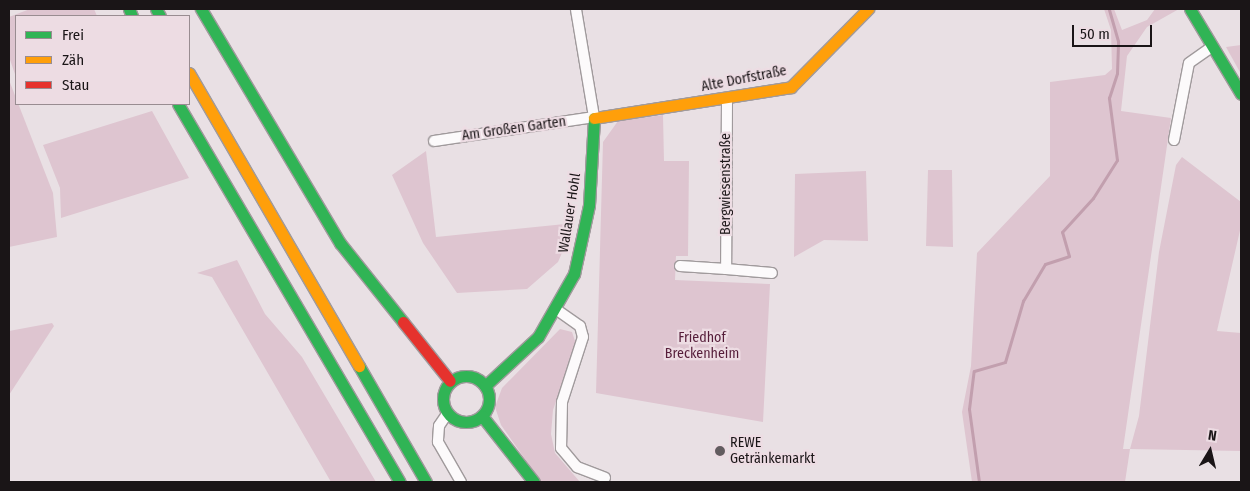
<!DOCTYPE html>
<html>
<head>
<meta charset="utf-8">
<style>
	body { margin:0 }
	#map { position:relative; width:1250px; height:491px; overflow:hidden; background:#e9e0e4; font-family:"Fira Sans Condensed",sans-serif }
	div>[style] { position:absolute }
	.green>* { inset:0; background:#dec5d0 }
	.stream>* { height:3px; margin:-1.5px; padding:0 1.5px; transform-origin:1.5px; border-radius:1.5px; background:#c29fae }
	.roads { filter:drop-shadow(1px 0 #a09a9c) drop-shadow(-1px 0 #a09a9c) drop-shadow(0 1px #a09a9c) drop-shadow(0 -1px #a09a9c) }
	.street>* { height:10px; margin:-5px; padding:0 5px; transform-origin:5px; border-radius:5px; background:#fcfafb }
	.fast>* { height:11px; margin:-5.5px; padding:0 5.5px; transform-origin:5.5px; border-radius:5.5px; background:#30b455 }
	.fast>.ring { margin:-5.5px; padding:0; box-sizing:content-box; background:none; border:11px solid #30b455; border-radius:50% }
	.slow>* { height:11px; margin:-5.5px; padding:0 5.5px; transform-origin:5.5px; border-radius:5.5px; background:#ff9f0a }
	.jam>* { height:11px; margin:-5.5px; padding:0 5.5px; transform-origin:5.5px; border-radius:5.5px; background:#e5322d }
	.dots>* { width:14px; height:14px; translate:-50% -50%; box-sizing:border-box; border:2px solid #eddce3; border-radius:50% }
	span { translate:-50% -50%; white-space:nowrap; text-align:center; line-height:1.15; -webkit-text-stroke:4.5px #eddce3; paint-order:stroke }
	.street-label { font-size:14px; color:#1a1517 }
	.park-label { font-size:14px; color:#561d3a }
	.poi-label { font-size:14px; color:#1a1517 }
	.left { translate:0 -50%; text-align:left }
	.frame { position:absolute; inset:0; border:10px solid #1a1517; pointer-events:none }
	.legend { position:absolute; left:15px; top:15px; width:175px; height:90px; box-sizing:border-box; background:#eddce3; border:1px solid #998c91; margin:0; padding:6px 9px; list-style:none; font-size:15px; color:#1a1517 }
	.legend li { display:flex; align-items:center; gap:10px; height:25px }
	.legend b { width:25px; border:1px solid #998c91 }
	.north { position:absolute; left:1185px; top:426px; width:50px; height:50px; -webkit-text-stroke:4px #eddce3; paint-order:stroke; rotate:9deg; font-size:14px; font-weight:700; line-height:20px; text-align:center; color:#1a1517 }
	.north::after { content:''; display:block; margin:auto; width:18px; height:22px; background:#1a1517; clip-path:polygon(50% 0,100% 100%,50% 72%,0 100%) }
	.scale { position:absolute; left:1072px; top:25px; width:80px; height:22px; box-sizing:border-box; border:2px solid #1a1517; border-top:0; padding-left:6px; font-size:15px; line-height:18px; white-space:nowrap; color:#1a1517; -webkit-text-stroke:4px #eddce3; paint-order:stroke }
</style>
</head>
<body>
<div id="map">
	<div class="green">
		<i style="clip-path:polygon(30px 9px,94px 9px,97px 16px,16px 16px,16px 77px,9px 57px,9px 17px)"></i>
		<i style="clip-path:polygon(1104px 9px,1114px 9px,1122px 30px,1147px 20px,1155px 9px,1179px 9px,1147px 27px,1127px 56px,1121px 111px,1171px 118px,1123px 449px,1130px 449px,1139px 416px,1159px 252px,1176px 165px,1182px 157px,1241px 202px,1241px 226px,1217px 331px,1241px 333px,1241px 451px,1130px 449px,1125px 482px,972px 482px,962px 412px,971px 366px,977px 253px,1050px 176px,1050px 82px,1105px 75px,1112px 69px,1111px 30px)"></i>
		<i style="clip-path:polygon(1241px 45px,1241px 74px,1226px 47px)"></i>
		<i style="clip-path:polygon(9px 80px,53px 193px,57px 237px,9px 247px)"></i>
		<i style="clip-path:polygon(152px 111px,189px 178px,61px 218px,60px 188px,43px 145px)"></i>
		<i style="clip-path:polygon(663px 115px,664px 161px,689px 161px,688px 256px,676px 256px,675px 280px,770px 284px,763px 422px,596px 393px,603px 142px,618px 121px)"></i>
		<i style="clip-path:polygon(426px 151px,436px 237px,575px 223px,558px 262px,527px 289px,457px 293px,423px 243px,392px 175px)"></i>
		<i style="clip-path:polygon(928px 170px,952px 170px,953px 247px,926px 246px)"></i>
		<i style="clip-path:polygon(866px 171px,868px 241px,824px 240px,794px 257px,795px 174px)"></i>
		<i style="clip-path:polygon(237px 260px,265px 314px,302px 357px,376px 482px,331px 482px,212px 277px,197px 273px)"></i>
		<i style="clip-path:polygon(52px 323px,54px 326px,9px 395px,9px 331px)"></i>
		<i style="clip-path:polygon(560px 329px,572px 332px,576px 344px,553px 410px,551px 434px,555px 453px,580px 482px,541px 482px,501px 425px,495px 407px,502px 388px)"></i>
	</div>
	<div class="stream">
		<i style="left:979px;top:482px;width:74px;rotate:-97.8deg"></i>
		<i style="left:969px;top:409px;width:38px;rotate:-83deg"></i>
		<i style="left:974px;top:371px;width:32px;rotate:-16deg"></i>
		<i style="left:1005px;top:362px;width:64px;rotate:-73.6deg"></i>
		<i style="left:1023px;top:301px;width:43px;rotate:-59.3deg"></i>
		<i style="left:1045px;top:264px;width:25px;rotate:-18deg"></i>
		<i style="left:1069px;top:256px;width:25px;rotate:-106deg"></i>
		<i style="left:1062px;top:232px;width:46px;rotate:-47.6deg"></i>
		<i style="left:1093px;top:198px;width:45px;rotate:-57.7deg"></i>
		<i style="left:1117px;top:160px;width:63px;rotate:-97.4deg"></i>
		<i style="left:1109px;top:98px;width:26px;rotate:-72deg"></i>
		<i style="left:1117px;top:73px;width:32px;rotate:-88deg"></i>
		<i style="left:1118px;top:41px;width:33px;rotate:-106deg"></i>
	</div>
	<div class="roads">
		<div class="street">
			<i style="left:727px;top:99px;width:170px;rotate:90.3deg"></i>
			<i style="left:726px;top:269px;width:46px;rotate:5deg"></i>
			<i style="left:1174px;top:140px;width:78px;rotate:-79deg"></i>
			<i style="left:1189px;top:63px;width:28px;rotate:-35deg"></i>
			<i style="left:434px;top:141px;width:162px;rotate:-8.5deg"></i>
			<i style="left:594px;top:117px;width:109px;rotate:-99.5deg"></i>
			<i style="left:680px;top:266px;width:46px;rotate:3.7deg"></i>
			<i style="left:557px;top:310px;width:28px;rotate:35deg"></i>
			<i style="left:580px;top:326px;width:11px;rotate:75deg"></i>
			<i style="left:583px;top:337px;width:68px;rotate:107.9deg"></i>
			<i style="left:562px;top:402px;width:46px;rotate:91.2deg"></i>
			<i style="left:561px;top:448px;width:25px;rotate:50deg"></i>
			<i style="left:577px;top:467px;width:30px;rotate:21deg"></i>
			<i style="left:447px;top:414px;width:14px;rotate:124deg"></i>
			<i style="left:439px;top:426px;width:16px;rotate:94deg"></i>
			<i style="left:438px;top:442px;width:46px;rotate:60.1deg"></i>
		</div>
		<div class="fast">
			<i style="left:129px;top:9px;width:8px;rotate:67deg"></i>
			<i style="left:156px;top:9px;width:8px;rotate:60deg"></i>
			<i style="left:201px;top:9px;width:272px;rotate:59.3deg"></i>
			<i style="left:340px;top:243px;width:101px;rotate:51.4deg"></i>
			<i style="left:1190px;top:9px;width:99px;rotate:59deg"></i>
			<i style="left:178px;top:104px;width:438px;rotate:59.6deg"></i>
			<i style="left:359px;top:366px;width:134px;rotate:60deg"></i>
			<i class="ring" style="left:443px;top:376px;width:35px;height:35px"></i>
			<i style="left:485px;top:386px;width:72px;rotate:-42.8deg"></i>
			<i style="left:538px;top:337px;width:73px;rotate:-60.3deg"></i>
			<i style="left:574px;top:274px;width:71px;rotate:-77.7deg"></i>
			<i style="left:589px;top:205px;width:87px;rotate:-86.7deg"></i>
			<i style="left:482px;top:416px;width:84px;rotate:51.8deg"></i>
		</div>
		<div class="slow">
			<i style="left:189px;top:73px;width:339px;rotate:59.9deg"></i>
			<i style="left:594px;top:118px;width:199px;rotate:-8.9deg"></i>
			<i style="left:791px;top:87px;width:110px;rotate:-45.4deg"></i>
		</div>
		<div class="jam">
			<i style="left:403px;top:322px;width:75px;rotate:51.5deg"></i>
		</div>
	</div>
	<div class="dots">
		<i style="left:720px;top:451px;background:#625c5f"></i>
	</div>
	<div class="street-label">
		<span style="left:744px;top:79px;rotate:-11deg">Alte Dorfstraße</span>
		<span style="left:514px;top:129px;rotate:-8deg">Am Großen Garten</span>
		<span style="left:726px;top:184px;rotate:-90deg">Bergwiesenstraße</span>
		<span style="left:570px;top:213px;rotate:-81deg">Wallauer Hohl</span>
	</div>
	<div class="park-label">
		<span style="left:702px;top:346px">Friedhof<br>Breckenheim</span>
	</div>
	<div class="poi-label">
		<span class="left" style="left:730px;top:451px">REWE<br>Getränkemarkt</span>
	</div>
	<div class="frame"></div>
	<ul class="legend">
	<li><b style="height:6px;background:#30b455"></b>Frei</li>
	<li><b style="height:6px;background:#ff9f0a"></b>Zäh</li>
	<li><b style="height:6px;background:#e5322d"></b>Stau</li>
	</ul>
	<div class="north">N</div>
	<div class="scale">50 m</div>
</div>
</body>
</html>
